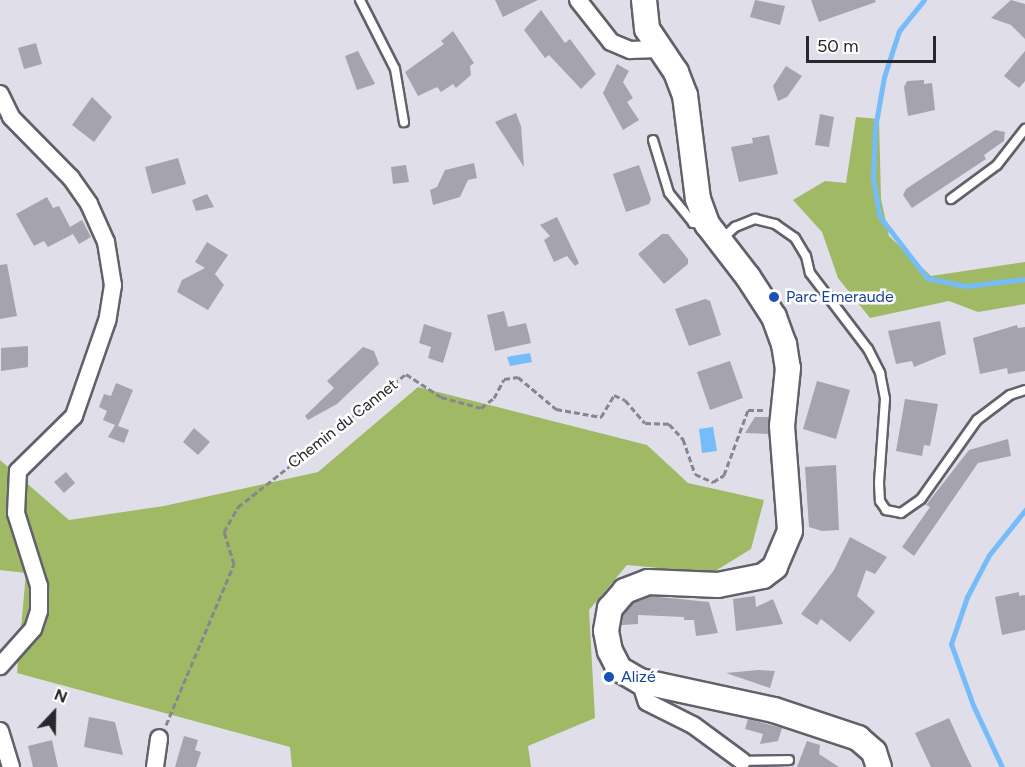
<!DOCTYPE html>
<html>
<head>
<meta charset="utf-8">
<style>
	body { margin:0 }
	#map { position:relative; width:1025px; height:767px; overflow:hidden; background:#dfdee9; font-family:Figtree,sans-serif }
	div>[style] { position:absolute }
	.forest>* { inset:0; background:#a0b965 }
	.water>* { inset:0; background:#75bcf9 }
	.stream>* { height:5px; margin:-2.5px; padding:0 2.5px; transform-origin:2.5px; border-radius:2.5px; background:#75bcf9 }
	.building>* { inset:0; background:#a5a4ae }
	.path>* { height:3px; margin-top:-1.5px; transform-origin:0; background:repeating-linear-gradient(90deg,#87868e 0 6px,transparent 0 9px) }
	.roads { filter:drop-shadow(2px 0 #62616b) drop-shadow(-2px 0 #62616b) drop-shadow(0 2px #62616b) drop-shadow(0 -2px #62616b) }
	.lane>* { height:8px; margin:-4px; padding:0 4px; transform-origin:4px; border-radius:4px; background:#fff }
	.street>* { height:16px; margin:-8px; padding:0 8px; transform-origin:8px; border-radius:8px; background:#fff }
	.secondary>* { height:24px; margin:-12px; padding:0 12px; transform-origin:12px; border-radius:12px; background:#fff }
	.dots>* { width:16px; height:16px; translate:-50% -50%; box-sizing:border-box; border:3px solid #fff; border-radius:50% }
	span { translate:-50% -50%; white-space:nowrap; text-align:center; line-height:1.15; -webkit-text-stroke:5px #fff; paint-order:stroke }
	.transit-label { font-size:16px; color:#164399 }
	.left { translate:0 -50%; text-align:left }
	.street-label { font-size:16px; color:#28272b }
	.north { position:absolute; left:24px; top:683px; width:60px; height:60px; -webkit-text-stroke:4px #fff; paint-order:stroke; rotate:22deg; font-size:16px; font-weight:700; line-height:24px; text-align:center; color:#28272b }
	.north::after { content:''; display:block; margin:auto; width:21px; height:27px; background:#28272b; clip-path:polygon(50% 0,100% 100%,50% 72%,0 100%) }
	.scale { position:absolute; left:806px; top:36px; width:130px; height:27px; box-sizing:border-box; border:3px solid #28272b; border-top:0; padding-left:8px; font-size:18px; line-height:21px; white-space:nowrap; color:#28272b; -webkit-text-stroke:4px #fff; paint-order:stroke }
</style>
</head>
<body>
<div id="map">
	<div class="forest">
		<i style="clip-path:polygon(856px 117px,879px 119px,881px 199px,889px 236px,931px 276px,1025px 262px,1025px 304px,978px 312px,949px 301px,870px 318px,838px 278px,822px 232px,793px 200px,825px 181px,846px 183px)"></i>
		<i style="clip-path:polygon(418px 387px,647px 445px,688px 483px,764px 500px,751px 549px,712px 573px,627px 565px,589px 610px,595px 718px,528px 746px,531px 767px,292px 767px,290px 747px,17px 673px,26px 573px,0 570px,0 460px,69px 520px,164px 506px,318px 472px)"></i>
	</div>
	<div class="water">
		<i style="clip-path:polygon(530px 353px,532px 362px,510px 366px,507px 357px)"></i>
		<i style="clip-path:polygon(713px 427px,717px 451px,702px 453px,699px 429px)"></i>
	</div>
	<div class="stream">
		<i style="left:924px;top:0;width:40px;rotate:129deg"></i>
		<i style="left:899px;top:31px;width:48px;rotate:108.1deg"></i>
		<i style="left:884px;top:77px;width:52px;rotate:100deg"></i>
		<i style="left:875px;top:128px;width:51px;rotate:92.2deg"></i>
		<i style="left:873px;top:179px;width:39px;rotate:80deg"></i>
		<i style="left:880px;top:217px;width:77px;rotate:52.4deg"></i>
		<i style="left:927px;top:278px;width:40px;rotate:12deg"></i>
		<i style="left:966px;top:286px;width:59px;rotate:-6.8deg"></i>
		<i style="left:1002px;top:767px;width:68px;rotate:-115.1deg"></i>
		<i style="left:973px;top:705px;width:65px;rotate:-109.8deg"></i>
		<i style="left:951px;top:644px;width:50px;rotate:-71.2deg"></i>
		<i style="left:967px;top:597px;width:47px;rotate:-62.4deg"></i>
		<i style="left:989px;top:555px;width:58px;rotate:-51.3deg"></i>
	</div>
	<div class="building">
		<i style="clip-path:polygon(495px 0,538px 0,503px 17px)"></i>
		<i style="clip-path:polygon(755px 0,785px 6px,780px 25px,750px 17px)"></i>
		<i style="clip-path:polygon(811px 0,875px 0,876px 2px,819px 22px)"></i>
		<i style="clip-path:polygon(1011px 0,1025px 4px,1025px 39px,1011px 25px,991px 18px)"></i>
		<i style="clip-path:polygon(541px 10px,565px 43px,570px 39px,596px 74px,581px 89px,549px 55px,545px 58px,524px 30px)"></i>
		<i style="clip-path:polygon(453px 31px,474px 63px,470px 66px,471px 75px,456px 88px,453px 84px,441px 92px,437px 87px,418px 96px,405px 72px,444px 44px,441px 41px)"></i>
		<i style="clip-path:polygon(36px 43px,42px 64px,24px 69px,18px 48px)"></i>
		<i style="clip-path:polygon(358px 51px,375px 84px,357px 90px,345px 56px)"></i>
		<i style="clip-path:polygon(1025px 51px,1025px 81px,1019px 88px,1004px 76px)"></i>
		<i style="clip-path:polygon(617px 64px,629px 71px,623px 82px,633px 98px,627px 102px,639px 120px,623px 130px,603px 93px)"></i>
		<i style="clip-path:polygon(786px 66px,802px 76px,787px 97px,778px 101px,773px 86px)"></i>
		<i style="clip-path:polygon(924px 80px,924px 84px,932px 83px,935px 110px,908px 116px,904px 87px,907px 81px)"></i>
		<i style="clip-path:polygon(92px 97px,112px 117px,94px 142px,72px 125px)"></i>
		<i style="clip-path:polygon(516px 113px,521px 126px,524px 167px,495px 122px)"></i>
		<i style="clip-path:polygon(820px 114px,834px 117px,829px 147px,815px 145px)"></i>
		<i style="clip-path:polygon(995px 130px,1005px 132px,1004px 141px,984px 155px,986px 159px,912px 208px,903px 195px,906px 189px)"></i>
		<i style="clip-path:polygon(769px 135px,778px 174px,739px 182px,731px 147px,753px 143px,752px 138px)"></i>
		<i style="clip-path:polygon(178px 158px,186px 184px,152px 194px,145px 167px)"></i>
		<i style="clip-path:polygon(474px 163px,477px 178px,468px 180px,460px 197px,433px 205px,430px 190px,437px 187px,445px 170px)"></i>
		<i style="clip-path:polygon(406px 165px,409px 182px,393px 184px,391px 167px)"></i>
		<i style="clip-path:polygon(639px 165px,651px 199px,649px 204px,626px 212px,613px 174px)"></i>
		<i style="clip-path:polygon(207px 194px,214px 207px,196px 211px,192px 200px)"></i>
		<i style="clip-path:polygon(47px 197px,53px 208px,59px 206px,70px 227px,82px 220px,91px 237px,79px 244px,73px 234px,48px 247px,44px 241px,34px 246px,16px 214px)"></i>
		<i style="clip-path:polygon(557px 217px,579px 263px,575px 266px,567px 256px,554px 262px,544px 240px,550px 236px,540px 225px)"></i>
		<i style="clip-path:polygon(662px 234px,668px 234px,688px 259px,688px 264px,664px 284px,638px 254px)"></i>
		<i style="clip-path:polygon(207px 242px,228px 255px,215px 274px,224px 285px,208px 310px,177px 292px,182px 280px,205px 268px,195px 262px)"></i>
		<i style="clip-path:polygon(7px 264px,17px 316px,0 319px,0 265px)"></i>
		<i style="clip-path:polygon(705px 299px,710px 301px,721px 335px,689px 346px,675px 309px)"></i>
		<i style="clip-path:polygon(504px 311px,508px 327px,526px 323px,531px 343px,495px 351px,487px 315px)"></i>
		<i style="clip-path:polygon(940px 321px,946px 354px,914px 367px,912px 361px,896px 364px,888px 331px)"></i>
		<i style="clip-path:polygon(424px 324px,452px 333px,443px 363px,428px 358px,431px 347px,419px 343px)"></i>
		<i style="clip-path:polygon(1017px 325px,1018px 328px,1025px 327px,1025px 371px,1008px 374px,1007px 368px,980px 374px,973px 338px)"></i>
		<i style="clip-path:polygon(28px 346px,28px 367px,1px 371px,1px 348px)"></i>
		<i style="clip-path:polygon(363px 347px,374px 351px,379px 364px,337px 404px,308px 420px,305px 416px,334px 388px,327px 381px)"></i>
		<i style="clip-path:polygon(730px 361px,743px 398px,710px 410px,697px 372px)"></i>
		<i style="clip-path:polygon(817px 381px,850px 390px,836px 439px,803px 429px)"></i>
		<i style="clip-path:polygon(116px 383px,133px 390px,118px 426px,129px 430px,124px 443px,108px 437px,115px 425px,103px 420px,107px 411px,99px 407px,104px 394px,111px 396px)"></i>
		<i style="clip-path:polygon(905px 399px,938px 404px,930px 446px,924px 445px,922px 456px,896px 451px)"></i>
		<i style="clip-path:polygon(755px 417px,768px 417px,768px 434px,745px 433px)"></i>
		<i style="clip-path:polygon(194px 428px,210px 442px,198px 455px,183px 442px)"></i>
		<i style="clip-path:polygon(1008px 439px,1011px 456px,978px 463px,914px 556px,902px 547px,930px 507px,926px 505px,969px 450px)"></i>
		<i style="clip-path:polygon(836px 465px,839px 530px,822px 531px,809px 527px,805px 467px)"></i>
		<i style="clip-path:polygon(66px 472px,75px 483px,64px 493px,54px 482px)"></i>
		<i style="clip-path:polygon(850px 537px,887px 557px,875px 574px,866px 570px,857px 596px,875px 612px,850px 642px,821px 619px,817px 625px,801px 614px,834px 570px)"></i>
		<i style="clip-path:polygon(1019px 592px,1019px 596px,1025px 595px,1025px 630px,1002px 635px,995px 597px)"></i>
		<i style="clip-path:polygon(650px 596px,709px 602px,718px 633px,696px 636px,694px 620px,684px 620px,684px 617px,638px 615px,638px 624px,622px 625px,623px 614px,633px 603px)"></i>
		<i style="clip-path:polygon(755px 596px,756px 607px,773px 599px,783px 624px,736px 631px,733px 599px)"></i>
		<i style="clip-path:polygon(758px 670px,775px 671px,770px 688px,726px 673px)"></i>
		<i style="clip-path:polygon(89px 717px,115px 722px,123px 755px,84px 747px)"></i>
		<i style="clip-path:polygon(949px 718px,964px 751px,972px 767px,931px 767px,915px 733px)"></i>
		<i style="clip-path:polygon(748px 719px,782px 728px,778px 741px,760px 744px,763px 734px,745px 729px)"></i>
		<i style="clip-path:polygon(184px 736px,198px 740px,195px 750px,201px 752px,196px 767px,175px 767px)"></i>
		<i style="clip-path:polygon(52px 740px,58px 767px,33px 767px,28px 746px)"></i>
		<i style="clip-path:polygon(807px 741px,820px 745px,819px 754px,839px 767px,797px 767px)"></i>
	</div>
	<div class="path">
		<i style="left:166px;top:725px;width:175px;rotate:-67.1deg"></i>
		<i style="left:234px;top:564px;width:34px;rotate:-107deg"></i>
		<i style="left:224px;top:532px;width:29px;rotate:-61deg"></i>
		<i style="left:238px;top:507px;width:214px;rotate:-38.4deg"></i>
		<i style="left:406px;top:374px;width:42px;rotate:33.3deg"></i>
		<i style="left:441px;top:397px;width:41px;rotate:15.4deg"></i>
		<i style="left:481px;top:408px;width:16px;rotate:-38deg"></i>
		<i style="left:494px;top:398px;width:21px;rotate:-62deg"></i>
		<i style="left:504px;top:379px;width:14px;rotate:-8deg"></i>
		<i style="left:518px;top:377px;width:50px;rotate:40.1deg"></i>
		<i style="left:556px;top:409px;width:46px;rotate:10.1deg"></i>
		<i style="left:601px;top:417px;width:26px;rotate:-59deg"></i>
		<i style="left:614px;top:395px;width:12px;rotate:24deg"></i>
		<i style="left:625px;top:400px;width:30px;rotate:49deg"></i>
		<i style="left:645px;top:423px;width:24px;rotate:2deg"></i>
		<i style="left:669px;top:424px;width:21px;rotate:47deg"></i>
		<i style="left:683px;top:439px;width:37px;rotate:71deg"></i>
		<i style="left:695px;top:474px;width:20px;rotate:24deg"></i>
		<i style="left:713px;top:482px;width:13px;rotate:-32deg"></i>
		<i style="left:724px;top:475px;width:69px;rotate:-69.7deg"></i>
		<i style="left:748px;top:410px;width:15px"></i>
	</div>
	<div class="roads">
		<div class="lane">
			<i style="left:360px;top:0;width:77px;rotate:63.1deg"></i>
			<i style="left:395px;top:69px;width:54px;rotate:80.4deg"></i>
			<i style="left:653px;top:140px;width:55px;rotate:73.2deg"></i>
			<i style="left:669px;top:193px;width:38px;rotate:51deg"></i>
			<i style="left:693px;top:223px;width:11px;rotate:5deg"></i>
			<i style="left:951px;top:199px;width:57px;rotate:-36.5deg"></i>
			<i style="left:997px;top:165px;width:46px;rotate:-52.1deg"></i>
			<i style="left:722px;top:239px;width:18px;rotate:-43deg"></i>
			<i style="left:735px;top:227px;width:22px;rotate:-22deg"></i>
			<i style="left:755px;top:219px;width:21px;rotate:14deg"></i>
			<i style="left:775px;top:224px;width:24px;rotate:35deg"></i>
			<i style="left:795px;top:238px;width:21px;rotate:59deg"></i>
			<i style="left:806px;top:256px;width:17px;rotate:77deg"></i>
			<i style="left:810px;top:273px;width:96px;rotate:52.7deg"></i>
			<i style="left:868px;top:349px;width:27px;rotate:63deg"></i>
			<i style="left:880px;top:373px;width:26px;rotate:79deg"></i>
			<i style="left:885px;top:399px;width:84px;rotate:94.1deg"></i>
			<i style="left:879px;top:483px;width:18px;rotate:87deg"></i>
			<i style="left:880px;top:501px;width:11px;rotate:56deg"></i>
			<i style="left:886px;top:510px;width:15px;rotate:11deg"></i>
			<i style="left:901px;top:513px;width:24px;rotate:-35deg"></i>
			<i style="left:921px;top:499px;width:97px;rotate:-54.7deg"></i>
			<i style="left:977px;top:420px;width:41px;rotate:-37.1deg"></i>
			<i style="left:1010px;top:395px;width:16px;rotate:-18deg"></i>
			<i style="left:742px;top:761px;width:47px;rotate:-1.2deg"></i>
		</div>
		<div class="street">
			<i style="left:578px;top:0;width:53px;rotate:51.8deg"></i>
			<i style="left:611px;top:42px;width:21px;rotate:23deg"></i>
			<i style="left:630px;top:50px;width:29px;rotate:-2deg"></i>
			<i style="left:0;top:94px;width:25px;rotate:64deg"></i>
			<i style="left:11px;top:117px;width:86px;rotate:45.5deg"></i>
			<i style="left:71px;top:178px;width:32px;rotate:55deg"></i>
			<i style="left:89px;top:204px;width:42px;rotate:65.9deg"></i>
			<i style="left:106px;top:242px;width:44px;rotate:80.8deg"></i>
			<i style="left:113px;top:285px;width:36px;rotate:99deg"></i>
			<i style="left:107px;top:321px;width:101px;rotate:109.2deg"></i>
			<i style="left:74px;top:416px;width:78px;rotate:135.5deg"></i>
			<i style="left:18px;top:471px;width:42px;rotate:92.7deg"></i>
			<i style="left:16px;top:513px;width:77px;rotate:72.5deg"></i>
			<i style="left:39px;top:586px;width:25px;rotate:90deg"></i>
			<i style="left:39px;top:611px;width:19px;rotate:108deg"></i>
			<i style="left:33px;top:629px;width:50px;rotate:131.7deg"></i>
			<i style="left:640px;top:681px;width:22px;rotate:72deg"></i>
			<i style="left:647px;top:702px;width:51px;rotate:26.6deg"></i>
			<i style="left:693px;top:725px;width:61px;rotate:36.3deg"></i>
			<i style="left:0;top:731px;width:38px;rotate:73deg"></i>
			<i style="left:155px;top:767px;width:29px;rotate:-82deg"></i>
		</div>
		<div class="secondary">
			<i style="left:644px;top:0;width:29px;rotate:84deg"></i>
			<i style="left:647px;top:29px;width:52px;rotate:56deg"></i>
			<i style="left:676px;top:72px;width:25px;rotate:69deg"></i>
			<i style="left:685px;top:95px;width:105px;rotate:82.9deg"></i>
			<i style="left:698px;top:199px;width:27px;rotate:70deg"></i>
			<i style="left:707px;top:224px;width:67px;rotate:52.3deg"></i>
			<i style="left:748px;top:277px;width:48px;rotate:57deg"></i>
			<i style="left:774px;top:317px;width:29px;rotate:70deg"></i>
			<i style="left:784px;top:344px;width:24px;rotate:81deg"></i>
			<i style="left:788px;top:368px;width:58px;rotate:95.9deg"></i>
			<i style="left:782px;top:426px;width:105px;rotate:85.6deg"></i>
			<i style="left:790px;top:531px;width:39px;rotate:113deg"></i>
			<i style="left:775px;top:567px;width:15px;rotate:143deg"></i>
			<i style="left:763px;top:576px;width:46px;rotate:168.7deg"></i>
			<i style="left:718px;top:585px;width:70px;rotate:-177.5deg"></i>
			<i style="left:648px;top:582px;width:25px;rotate:159deg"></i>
			<i style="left:625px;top:591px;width:23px;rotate:131deg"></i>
			<i style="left:610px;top:608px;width:23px;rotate:100deg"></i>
			<i style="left:606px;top:631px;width:20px;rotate:79deg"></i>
			<i style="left:610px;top:651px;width:20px;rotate:63deg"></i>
			<i style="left:619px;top:669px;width:24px;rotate:30deg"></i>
			<i style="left:640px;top:681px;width:137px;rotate:12.2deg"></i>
			<i style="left:774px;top:710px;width:89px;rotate:18.4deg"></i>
			<i style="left:858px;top:738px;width:21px;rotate:41deg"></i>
			<i style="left:874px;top:752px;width:16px;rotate:72deg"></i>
		</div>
	</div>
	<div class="dots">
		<i style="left:774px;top:297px;background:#1a4fb4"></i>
		<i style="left:609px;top:677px;background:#1a4fb4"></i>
	</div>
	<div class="transit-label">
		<span class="left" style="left:786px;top:297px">Parc Emeraude</span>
		<span class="left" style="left:621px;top:677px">Alizé</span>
	</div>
	<div class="street-label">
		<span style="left:343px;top:424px;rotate:-38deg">Chemin du Cannet</span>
	</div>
	<div class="north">N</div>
	<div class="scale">50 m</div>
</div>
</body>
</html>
